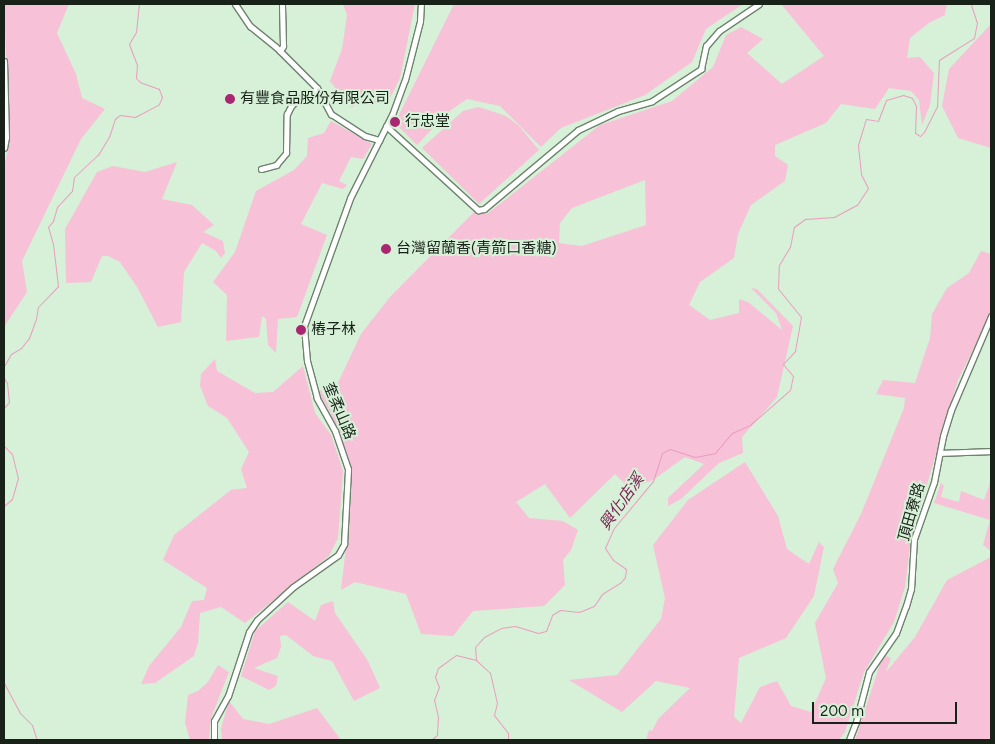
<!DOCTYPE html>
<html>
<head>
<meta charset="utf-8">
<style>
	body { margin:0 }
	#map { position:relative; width:995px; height:744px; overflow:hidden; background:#d7f0d8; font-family:Figtree,"Noto Sans TC",sans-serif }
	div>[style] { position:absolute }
	.green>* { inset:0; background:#f7c1d7 }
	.stream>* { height:1px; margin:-0.5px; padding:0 0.5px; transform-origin:0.5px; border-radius:0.5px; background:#ea9cbf }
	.roads { filter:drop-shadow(1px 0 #6d836d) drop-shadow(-1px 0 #6d836d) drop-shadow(0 1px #6d836d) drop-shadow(0 -1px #6d836d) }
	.minor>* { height:5px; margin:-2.5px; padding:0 2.5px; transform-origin:2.5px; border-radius:2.5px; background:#fff }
	.dots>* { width:14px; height:14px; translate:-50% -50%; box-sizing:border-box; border:2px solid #d7f0d8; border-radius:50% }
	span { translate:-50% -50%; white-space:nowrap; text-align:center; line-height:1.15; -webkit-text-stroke:4px #d7f0d8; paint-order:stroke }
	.poi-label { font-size:15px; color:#192219 }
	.left { translate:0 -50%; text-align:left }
	.street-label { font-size:15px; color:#192219 }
	.water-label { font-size:16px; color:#7f2555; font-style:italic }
	.frame { position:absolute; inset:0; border:5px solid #192219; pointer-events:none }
	.scale { position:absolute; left:812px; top:702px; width:145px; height:22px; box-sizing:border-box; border:2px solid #192219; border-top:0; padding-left:6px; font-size:15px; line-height:18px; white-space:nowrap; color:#192219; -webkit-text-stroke:4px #d7f0d8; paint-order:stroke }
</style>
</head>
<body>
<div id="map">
	<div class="green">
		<i style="clip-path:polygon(4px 4px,69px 4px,57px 33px,76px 74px,82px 98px,105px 109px,81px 139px,22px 261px,27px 292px,4px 327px,4px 166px,8px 151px,4px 104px,7px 76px)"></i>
		<i style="clip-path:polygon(343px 4px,415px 4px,400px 78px,387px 104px,358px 103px,351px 108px,330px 81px,342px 49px,347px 15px)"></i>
		<i style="clip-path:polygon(454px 4px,743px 4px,706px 29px,692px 62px,645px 95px,561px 128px,541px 147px,500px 106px,467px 99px,448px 112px,417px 145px,395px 123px)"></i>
		<i style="clip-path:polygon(evenodd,781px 4px,947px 4px,945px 15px,929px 23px,910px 38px,907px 58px,920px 57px,934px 73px,930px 105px,922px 125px,919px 100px,911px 91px,889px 88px,875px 109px,841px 104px,826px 123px,775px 145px,775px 156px,788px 165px,785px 181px,751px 205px,738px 234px,734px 258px,700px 282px,689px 305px,710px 320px,739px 313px,739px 299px,748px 302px,782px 330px,776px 313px,751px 288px,757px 289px,793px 326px,777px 397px,742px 437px,743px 453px,719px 463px,681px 499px,668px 506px,668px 498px,704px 464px,685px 457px,653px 480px,630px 489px,615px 474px,570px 518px,545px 484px,516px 502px,529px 518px,563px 521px,578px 530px,571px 550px,563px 560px,565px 585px,544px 606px,473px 611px,453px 636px,421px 634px,406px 594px,355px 582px,341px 590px,350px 513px,351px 470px,331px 414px,318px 392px,321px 390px,328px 404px,361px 334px,390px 297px,474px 212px,487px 214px,600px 125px,672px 101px,713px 67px,726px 35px,741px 27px,763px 39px,747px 53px,782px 84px,824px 56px,781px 4px,645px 180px,646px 225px,582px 246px,559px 243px,560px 223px,572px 208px,645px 180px)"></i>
		<i style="clip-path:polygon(991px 24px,991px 148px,958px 138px,942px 106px,949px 69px)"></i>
		<i style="clip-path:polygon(479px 107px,506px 116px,519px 126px,539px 150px,479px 204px,422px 148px,463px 111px)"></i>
		<i style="clip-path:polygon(331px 121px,372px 144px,363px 159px,351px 157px,339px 181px,347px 185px,343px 189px,322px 183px,301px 224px,327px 235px,297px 317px,278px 319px,276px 353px,268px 345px,266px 319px,262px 316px,259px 337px,226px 341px,227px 295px,213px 282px,235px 252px,256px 191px,294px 170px,307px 156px,308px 138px,324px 133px)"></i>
		<i style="clip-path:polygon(177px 162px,162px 199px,192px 205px,214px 225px,203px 232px,223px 241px,225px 253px,221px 258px,216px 251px,202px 243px,184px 272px,181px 322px,158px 327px,137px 287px,120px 262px,108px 256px,102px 256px,91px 282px,66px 283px,65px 229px,97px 172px,113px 166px,145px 172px)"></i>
		<i style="clip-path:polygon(981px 251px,991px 254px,991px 314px,958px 380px,911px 538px,905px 587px,894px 622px,864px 672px,845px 732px,839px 740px,646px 740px,649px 730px,652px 731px,658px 719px,690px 688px,656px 681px,622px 712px,569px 680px,617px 675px,661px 619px,665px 598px,653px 545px,688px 500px,745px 462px,778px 516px,787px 549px,809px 564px,819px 542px,824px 547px,814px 596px,786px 638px,739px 658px,734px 717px,741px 723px,760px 687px,777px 681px,791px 706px,811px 712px,826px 678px,815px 623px,838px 583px,833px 569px,861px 514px,904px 408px,905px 398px,876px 394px,883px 380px,915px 383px,930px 338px,932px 314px,947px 288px,969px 273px)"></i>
		<i style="clip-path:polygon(215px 359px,217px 371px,255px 393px,273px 392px,303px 366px,315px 413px,331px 435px,343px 471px,338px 538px,329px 556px,245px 623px,221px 607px,200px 613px,198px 643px,194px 656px,155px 683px,141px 684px,149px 666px,181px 627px,192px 601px,204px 600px,207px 588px,163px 560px,174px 535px,231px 490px,247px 488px,241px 469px,249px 452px,227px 418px,208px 406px,200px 386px,201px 374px)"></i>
		<i style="clip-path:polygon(991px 480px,991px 551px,983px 545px,990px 520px,934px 503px,941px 483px,944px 486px,941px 497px,959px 502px,961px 491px,984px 500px)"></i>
		<i style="clip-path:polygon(991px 557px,991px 740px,855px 740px,883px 655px,891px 658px,886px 672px,915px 637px,947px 580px)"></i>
		<i style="clip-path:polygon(333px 601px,335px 613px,368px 661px,380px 688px,354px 701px,332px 661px,313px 656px,286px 635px,280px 636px,281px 647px,277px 658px,254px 668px,278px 676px,276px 686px,269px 690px,241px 676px,255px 631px,288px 602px,315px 621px,321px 605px)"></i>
		<i style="clip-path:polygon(218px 665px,229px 672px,211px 718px,209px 740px,190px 740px,185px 723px,188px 695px,198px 691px,208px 682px)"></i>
		<i style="clip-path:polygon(229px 701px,243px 719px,269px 724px,317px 708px,341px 740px,222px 740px,221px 728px)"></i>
	</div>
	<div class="stream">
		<i style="left:4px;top:366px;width:14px;rotate:-60deg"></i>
		<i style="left:11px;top:354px;width:12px;rotate:-31deg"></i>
		<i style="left:21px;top:348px;width:13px;rotate:-51deg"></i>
		<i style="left:29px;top:338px;width:20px;rotate:-70deg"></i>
		<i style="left:36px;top:319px;width:12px;rotate:-81deg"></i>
		<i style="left:38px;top:307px;width:29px;rotate:-46deg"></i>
		<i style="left:58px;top:286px;width:42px;rotate:-96.8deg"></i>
		<i style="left:53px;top:244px;width:18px;rotate:-106deg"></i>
		<i style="left:48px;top:227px;width:8px;rotate:-50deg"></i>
		<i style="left:53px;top:221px;width:15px;rotate:-74deg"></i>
		<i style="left:57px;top:207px;width:22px;rotate:-47deg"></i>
		<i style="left:72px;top:191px;width:14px;rotate:-82deg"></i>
		<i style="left:74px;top:177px;width:33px;rotate:-43deg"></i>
		<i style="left:98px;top:155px;width:21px;rotate:-59deg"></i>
		<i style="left:109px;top:137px;width:19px;rotate:-72deg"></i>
		<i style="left:115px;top:119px;width:6px;rotate:-39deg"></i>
		<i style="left:120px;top:115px;width:15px;rotate:8deg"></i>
		<i style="left:135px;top:117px;width:27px;rotate:-28deg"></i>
		<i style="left:159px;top:104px;width:8px;rotate:-67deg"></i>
		<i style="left:162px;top:97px;width:9px;rotate:-111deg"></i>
		<i style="left:159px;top:89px;width:20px;rotate:-160deg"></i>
		<i style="left:140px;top:82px;width:6px;rotate:-135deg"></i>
		<i style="left:136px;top:78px;width:13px;rotate:-86deg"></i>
		<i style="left:137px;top:65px;width:22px;rotate:-111deg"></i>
		<i style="left:129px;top:44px;width:14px;rotate:-60deg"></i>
		<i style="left:136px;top:32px;width:28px;rotate:-84deg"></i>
		<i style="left:4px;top:378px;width:6px;rotate:59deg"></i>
		<i style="left:7px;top:383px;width:19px;rotate:84deg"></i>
		<i style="left:9px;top:402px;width:8px;rotate:130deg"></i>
		<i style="left:4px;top:446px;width:11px;rotate:45deg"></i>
		<i style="left:12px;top:454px;width:25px;rotate:76deg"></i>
		<i style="left:18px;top:478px;width:22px;rotate:106deg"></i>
		<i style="left:12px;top:499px;width:11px;rotate:139deg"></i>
		<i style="left:4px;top:683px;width:34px;rotate:62deg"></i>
		<i style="left:20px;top:713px;width:17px;rotate:45deg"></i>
		<i style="left:32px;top:725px;width:16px;rotate:72deg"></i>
		<i style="left:431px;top:740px;width:8px;rotate:-40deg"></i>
		<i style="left:437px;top:735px;width:18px;rotate:-87deg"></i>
		<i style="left:438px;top:717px;width:17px;rotate:-103deg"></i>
		<i style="left:434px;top:700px;width:14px;rotate:-69deg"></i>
		<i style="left:439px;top:687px;width:11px;rotate:-112deg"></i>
		<i style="left:435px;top:677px;width:9px;rotate:-72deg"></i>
		<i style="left:438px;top:668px;width:22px;rotate:-36deg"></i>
		<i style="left:456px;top:655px;width:21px;rotate:14deg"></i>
		<i style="left:508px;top:740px;width:7px;rotate:-90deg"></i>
		<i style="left:508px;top:733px;width:23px;rotate:-128deg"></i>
		<i style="left:494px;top:715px;width:12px;rotate:-76deg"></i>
		<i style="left:497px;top:703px;width:31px;rotate:-103deg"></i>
		<i style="left:490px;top:673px;width:19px;rotate:-137deg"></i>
		<i style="left:476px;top:660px;width:13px;rotate:-94deg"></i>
		<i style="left:475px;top:647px;width:13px;rotate:-48deg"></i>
		<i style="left:484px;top:637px;width:19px;rotate:-28deg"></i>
		<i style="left:501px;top:628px;width:14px;rotate:-8deg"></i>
		<i style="left:515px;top:626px;width:24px;rotate:17deg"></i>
		<i style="left:538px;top:633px;width:8px;rotate:-14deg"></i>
		<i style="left:546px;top:631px;width:17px;rotate:-69deg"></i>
		<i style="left:552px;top:615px;width:9px;rotate:-32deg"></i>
		<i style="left:560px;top:610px;width:19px;rotate:6deg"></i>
		<i style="left:579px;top:612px;width:16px;rotate:-22deg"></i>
		<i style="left:594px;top:606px;width:14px;rotate:-56deg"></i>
		<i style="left:602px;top:594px;width:22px;rotate:-32deg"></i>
		<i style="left:621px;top:582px;width:6px;rotate:-51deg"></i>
		<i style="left:625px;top:577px;width:8px;rotate:-83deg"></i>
		<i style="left:626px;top:569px;width:16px;rotate:-145deg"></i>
		<i style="left:613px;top:560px;width:14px;rotate:-124deg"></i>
		<i style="left:605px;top:548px;width:22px;rotate:-66deg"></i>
		<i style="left:614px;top:528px;width:61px;rotate:-50.3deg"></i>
		<i style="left:653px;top:481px;width:29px;rotate:-72deg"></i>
		<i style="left:662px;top:453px;width:9px;rotate:-27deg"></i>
		<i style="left:670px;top:449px;width:26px;rotate:18deg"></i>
		<i style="left:695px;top:457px;width:20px;rotate:-11deg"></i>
		<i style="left:715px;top:453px;width:26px;rotate:-50deg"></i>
		<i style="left:732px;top:433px;width:20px;rotate:-24deg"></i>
		<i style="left:750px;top:425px;width:53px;rotate:-41.2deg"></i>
		<i style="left:790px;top:390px;width:14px;rotate:-78deg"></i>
		<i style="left:793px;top:376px;width:16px;rotate:-130deg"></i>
		<i style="left:783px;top:364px;width:18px;rotate:-47deg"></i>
		<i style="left:795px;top:351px;width:35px;rotate:-80deg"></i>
		<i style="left:801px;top:317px;width:36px;rotate:-129deg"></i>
		<i style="left:778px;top:289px;width:24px;rotate:-88deg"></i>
		<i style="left:779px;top:265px;width:21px;rotate:-59deg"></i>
		<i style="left:790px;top:247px;width:20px;rotate:-79deg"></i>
		<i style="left:794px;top:227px;width:14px;rotate:-36deg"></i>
		<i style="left:805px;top:219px;width:29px;rotate:-4deg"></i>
		<i style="left:834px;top:217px;width:26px;rotate:-28deg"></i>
		<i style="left:857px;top:205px;width:20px;rotate:-57deg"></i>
		<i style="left:868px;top:188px;width:16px;rotate:-117deg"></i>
		<i style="left:861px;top:174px;width:29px;rotate:-96deg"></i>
		<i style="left:858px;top:145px;width:27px;rotate:-73deg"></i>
		<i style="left:866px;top:119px;width:12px;rotate:9deg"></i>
		<i style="left:878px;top:121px;width:22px;rotate:-69deg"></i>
		<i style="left:886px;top:100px;width:18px;rotate:-16deg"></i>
		<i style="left:903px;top:95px;width:9px;rotate:18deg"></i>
		<i style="left:912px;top:98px;width:9px;rotate:63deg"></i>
		<i style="left:916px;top:106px;width:27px;rotate:92deg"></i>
		<i style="left:915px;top:133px;width:6px;rotate:31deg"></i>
		<i style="left:920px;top:136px;width:6px;rotate:-45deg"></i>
		<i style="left:924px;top:132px;width:28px;rotate:-63deg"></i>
		<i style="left:937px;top:107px;width:47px;rotate:-87.6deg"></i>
		<i style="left:939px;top:60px;width:41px;rotate:-32.2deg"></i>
		<i style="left:974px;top:38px;width:15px;rotate:-79deg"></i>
		<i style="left:977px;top:23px;width:20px;rotate:-108deg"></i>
	</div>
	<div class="roads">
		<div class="minor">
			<i style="left:235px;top:4px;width:27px;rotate:56deg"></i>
			<i style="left:250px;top:26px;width:33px;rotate:39deg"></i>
			<i style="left:276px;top:47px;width:58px;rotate:45deg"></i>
			<i style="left:317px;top:88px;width:30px;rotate:62deg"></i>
			<i style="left:331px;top:114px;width:40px;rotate:32.9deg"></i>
			<i style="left:365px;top:136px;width:15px;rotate:16deg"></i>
			<i style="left:280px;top:51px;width:6px;rotate:-59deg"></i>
			<i style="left:283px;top:46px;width:42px;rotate:-91.4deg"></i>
			<i style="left:4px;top:61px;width:76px;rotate:88.5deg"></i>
			<i style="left:6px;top:137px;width:11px;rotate:100deg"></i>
			<i style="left:386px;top:126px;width:125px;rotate:42.4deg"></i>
			<i style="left:478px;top:210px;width:6px;rotate:-9deg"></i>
			<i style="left:484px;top:209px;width:123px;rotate:-40deg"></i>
			<i style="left:578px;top:130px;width:44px;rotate:-25.4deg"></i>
			<i style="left:618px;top:111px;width:35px;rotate:-16deg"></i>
			<i style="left:652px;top:101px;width:59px;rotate:-33.1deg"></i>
			<i style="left:701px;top:69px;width:24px;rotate:-78deg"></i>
			<i style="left:706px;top:46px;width:20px;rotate:-49deg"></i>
			<i style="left:719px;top:31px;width:48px;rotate:-34deg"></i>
			<i style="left:261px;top:169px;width:16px;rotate:-15deg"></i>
			<i style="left:276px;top:165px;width:16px;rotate:-50deg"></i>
			<i style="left:286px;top:153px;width:39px;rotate:-89deg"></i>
			<i style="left:287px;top:114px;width:9px;rotate:-63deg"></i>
			<i style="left:291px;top:106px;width:10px;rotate:-45deg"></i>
			<i style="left:298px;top:99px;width:17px;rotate:-24deg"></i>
			<i style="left:314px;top:92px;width:5px;rotate:-53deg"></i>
			<i style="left:940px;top:453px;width:51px;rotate:-2.2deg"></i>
			<i style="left:214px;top:740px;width:19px;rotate:-90deg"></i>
			<i style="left:214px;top:721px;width:29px;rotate:-61deg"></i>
			<i style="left:228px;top:696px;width:67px;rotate:-71.8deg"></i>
			<i style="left:249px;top:632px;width:14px;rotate:-56deg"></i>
			<i style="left:257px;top:620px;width:49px;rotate:-42.5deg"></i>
			<i style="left:293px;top:587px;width:55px;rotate:-35.4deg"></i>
			<i style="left:338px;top:555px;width:13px;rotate:-61deg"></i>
			<i style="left:344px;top:544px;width:75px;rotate:-86.9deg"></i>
			<i style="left:348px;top:469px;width:40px;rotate:-108.9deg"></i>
			<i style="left:335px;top:431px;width:38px;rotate:-119deg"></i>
			<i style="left:317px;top:398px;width:38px;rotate:-105deg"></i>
			<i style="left:307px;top:361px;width:35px;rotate:-95deg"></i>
			<i style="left:304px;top:326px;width:136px;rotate:-70.2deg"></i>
			<i style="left:350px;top:198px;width:93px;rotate:-63.2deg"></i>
			<i style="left:392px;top:115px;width:37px;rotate:-70deg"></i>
			<i style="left:405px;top:80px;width:61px;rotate:-75.7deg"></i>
			<i style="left:420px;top:21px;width:17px;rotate:-87deg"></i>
			<i style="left:849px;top:740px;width:19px;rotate:-69deg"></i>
			<i style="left:856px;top:722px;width:52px;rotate:-75.4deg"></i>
			<i style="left:869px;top:672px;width:47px;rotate:-55.3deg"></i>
			<i style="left:896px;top:633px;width:29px;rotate:-70deg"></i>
			<i style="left:906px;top:606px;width:18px;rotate:-74deg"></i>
			<i style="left:911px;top:589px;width:50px;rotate:-86.6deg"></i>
			<i style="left:914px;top:539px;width:60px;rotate:-70.7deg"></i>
			<i style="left:934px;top:482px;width:47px;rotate:-78.9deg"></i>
			<i style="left:943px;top:436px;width:27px;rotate:-73deg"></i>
			<i style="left:951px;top:410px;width:102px;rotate:-66.9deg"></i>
		</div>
	</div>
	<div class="dots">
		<i style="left:230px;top:99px;background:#aa2670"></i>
		<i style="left:395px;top:122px;background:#aa2670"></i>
		<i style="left:386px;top:249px;background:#aa2670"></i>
		<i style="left:301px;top:330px;background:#aa2670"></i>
	</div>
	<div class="poi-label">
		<span class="left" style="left:240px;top:99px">有豐食品股份有限公司</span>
		<span class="left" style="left:405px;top:122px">行忠堂</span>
		<span class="left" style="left:396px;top:249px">台灣留蘭香(青箭口香糖)</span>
		<span class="left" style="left:311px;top:330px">樁子林</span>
	</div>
	<div class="street-label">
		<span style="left:339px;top:411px;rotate:67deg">奎柔山路</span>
		<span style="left:912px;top:512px;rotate:-74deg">頂田寮路</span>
	</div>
	<div class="water-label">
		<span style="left:622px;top:502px;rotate:-55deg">興化店溪</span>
	</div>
	<div class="frame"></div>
	<div class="scale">200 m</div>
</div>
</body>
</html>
